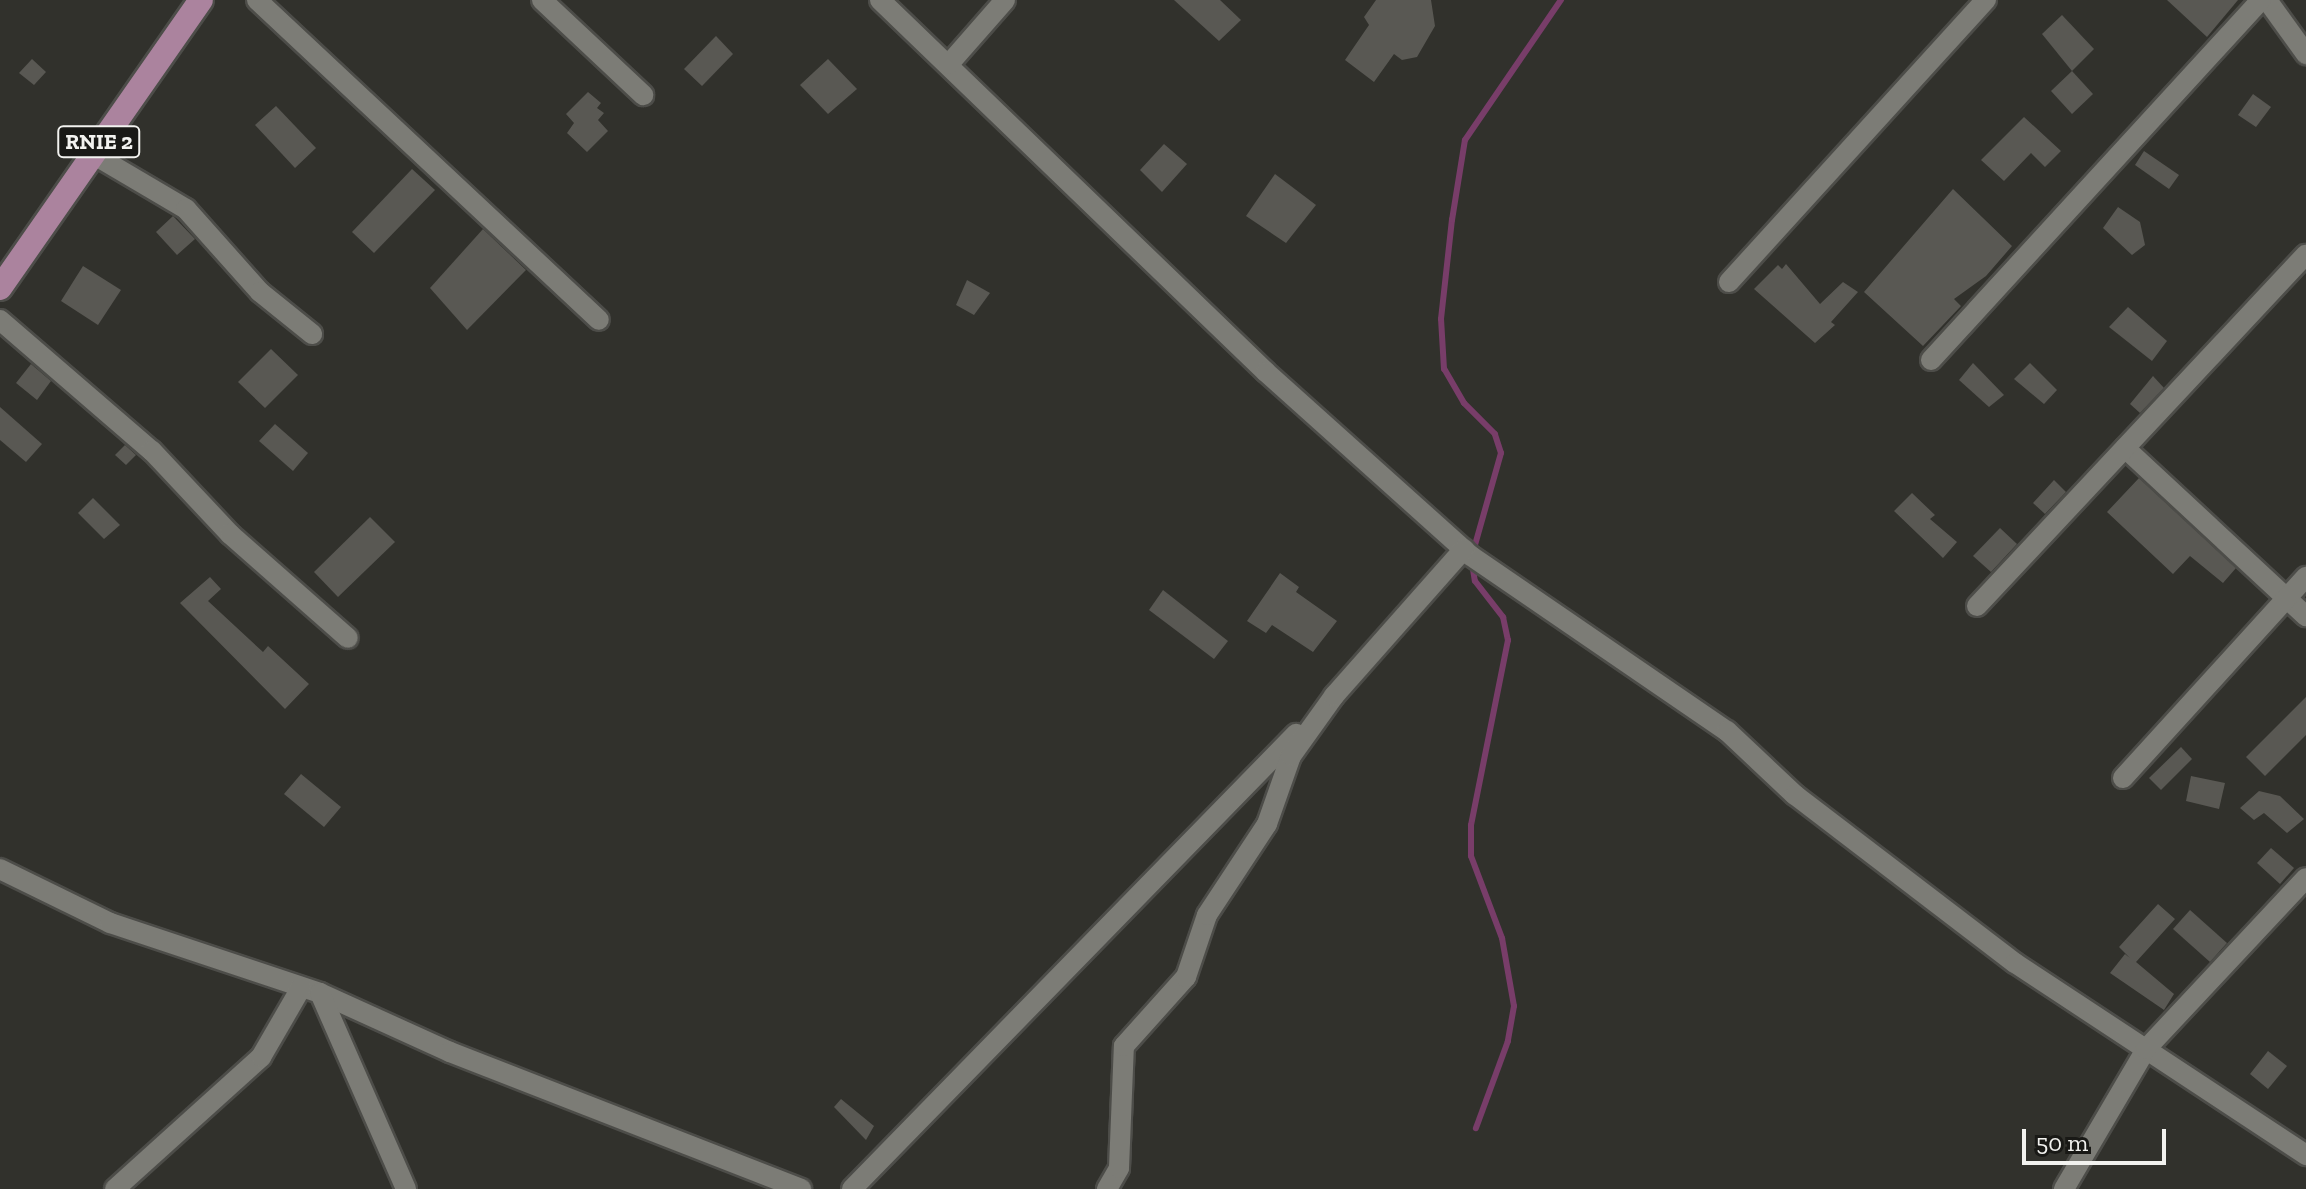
<!DOCTYPE html>
<html>
<head>
<meta charset="utf-8">
<style>
	body { margin:0 }
	#map { position:relative; width:2306px; height:1189px; overflow:hidden; background:#31312c; font-family:"Zilla Slab",serif }
	div>[style] { position:absolute }
	.stream>* { height:6px; margin:-3px; padding:0 3px; transform-origin:3px; border-radius:3px; background:#783d69 }
	.building>* { inset:0; background:#595853 }
	.roads { filter:drop-shadow(2px 0 #4d4d49) drop-shadow(-2px 0 #4d4d49) drop-shadow(0 2px #4d4d49) drop-shadow(0 -2px #4d4d49) }
	.street>* { height:20px; margin:-10px; padding:0 10px; transform-origin:10px; border-radius:10px; background:#7c7c76 }
	.primary>* { height:24px; margin:-12px; padding:0 12px; transform-origin:12px; border-radius:12px; background:#ab839e }
	span { translate:-50% -50%; white-space:nowrap; text-align:center; line-height:1.15; -webkit-text-stroke:6px #191916; paint-order:stroke }
	.shield-label span { padding:2px 6px; background:#191916; border:2px solid; border-radius:6px; -webkit-text-stroke-width:0 }
	.shield-label { font-size:22px; color:#f2f2ef; font-weight:700 }
	.scale { position:absolute; left:2022px; top:1129px; width:144px; height:36px; box-sizing:border-box; border:4px solid #f2f2ef; border-top:0; padding-left:10px; font-size:24px; line-height:28px; white-space:nowrap; color:#f2f2ef; -webkit-text-stroke:6px #191916; paint-order:stroke }
</style>
</head>
<body>
<div id="map">
	<div class="stream">
		<i style="left:1473px;top:552px;width:103px;rotate:-74.2deg"></i>
		<i style="left:1501px;top:453px;width:20px;rotate:-108deg"></i>
		<i style="left:1495px;top:434px;width:44px;rotate:-135deg"></i>
		<i style="left:1464px;top:403px;width:39px;rotate:-120deg"></i>
		<i style="left:1444px;top:369px;width:50px;rotate:-93.4deg"></i>
		<i style="left:1441px;top:319px;width:100px;rotate:-83.7deg"></i>
		<i style="left:1452px;top:220px;width:81px;rotate:-80.8deg"></i>
		<i style="left:1465px;top:140px;width:170px;rotate:-55.6deg"></i>
		<i style="left:1472px;top:563px;width:18px;rotate:81deg"></i>
		<i style="left:1475px;top:581px;width:46px;rotate:52.1deg"></i>
		<i style="left:1503px;top:617px;width:24px;rotate:78deg"></i>
		<i style="left:1508px;top:640px;width:189px;rotate:101.3deg"></i>
		<i style="left:1471px;top:825px;width:31px;rotate:90deg"></i>
		<i style="left:1471px;top:856px;width:88px;rotate:69.3deg"></i>
		<i style="left:1502px;top:938px;width:69px;rotate:80deg"></i>
		<i style="left:1514px;top:1006px;width:36px;rotate:100deg"></i>
		<i style="left:1508px;top:1041px;width:93px;rotate:110.2deg"></i>
	</div>
	<div class="building">
		<i style="clip-path:polygon(1174px 0,1220px 0,1241px 20px,1219px 41px)"></i>
		<i style="clip-path:polygon(1376px 0,1431px 0,1435px 26px,1417px 57px,1402px 60px,1394px 54px,1374px 82px,1345px 60px,1369px 25px,1364px 17px)"></i>
		<i style="clip-path:polygon(2167px 0,2238px 0,2207px 37px)"></i>
		<i style="clip-path:polygon(2062px 15px,2094px 49px,2072px 71px,2042px 34px)"></i>
		<i style="clip-path:polygon(716px 36px,733px 54px,702px 86px,684px 69px)"></i>
		<i style="clip-path:polygon(32px 59px,46px 72px,34px 85px,19px 73px)"></i>
		<i style="clip-path:polygon(828px 59px,857px 89px,828px 114px,800px 85px)"></i>
		<i style="clip-path:polygon(2072px 71px,2093px 94px,2072px 114px,2051px 91px)"></i>
		<i style="clip-path:polygon(588px 92px,601px 103px,597px 108px,604px 113px,598px 120px,608px 131px,587px 152px,567px 133px,574px 123px,566px 114px)"></i>
		<i style="clip-path:polygon(2253px 94px,2271px 107px,2256px 127px,2238px 115px)"></i>
		<i style="clip-path:polygon(276px 106px,316px 148px,295px 168px,255px 125px)"></i>
		<i style="clip-path:polygon(2024px 117px,2061px 151px,2045px 167px,2031px 153px,2004px 181px,1981px 160px)"></i>
		<i style="clip-path:polygon(1164px 144px,1187px 164px,1162px 192px,1140px 170px)"></i>
		<i style="clip-path:polygon(2144px 151px,2179px 175px,2169px 189px,2135px 165px)"></i>
		<i style="clip-path:polygon(412px 169px,435px 190px,374px 253px,352px 232px)"></i>
		<i style="clip-path:polygon(1275px 174px,1316px 205px,1286px 243px,1246px 216px)"></i>
		<i style="clip-path:polygon(1953px 189px,2012px 246px,1986px 276px,1954px 299px,1961px 306px,1923px 346px,1864px 292px)"></i>
		<i style="clip-path:polygon(2118px 207px,2140px 222px,2145px 245px,2132px 255px,2103px 228px)"></i>
		<i style="clip-path:polygon(173px 216px,195px 239px,177px 255px,156px 232px)"></i>
		<i style="clip-path:polygon(483px 229px,526px 270px,467px 330px,430px 288px)"></i>
		<i style="clip-path:polygon(1786px 264px,1820px 304px,1843px 282px,1858px 292px,1831px 322px,1835px 325px,1815px 343px,1754px 289px,1778px 265px,1782px 269px)"></i>
		<i style="clip-path:polygon(83px 266px,121px 290px,98px 325px,61px 301px)"></i>
		<i style="clip-path:polygon(967px 280px,990px 293px,974px 315px,956px 305px)"></i>
		<i style="clip-path:polygon(2128px 307px,2167px 341px,2152px 361px,2109px 327px)"></i>
		<i style="clip-path:polygon(271px 349px,298px 375px,265px 408px,238px 382px)"></i>
		<i style="clip-path:polygon(1973px 363px,2004px 395px,1989px 407px,1959px 380px)"></i>
		<i style="clip-path:polygon(2030px 363px,2057px 390px,2044px 404px,2014px 379px)"></i>
		<i style="clip-path:polygon(31px 364px,51px 381px,37px 400px,16px 383px)"></i>
		<i style="clip-path:polygon(2153px 376px,2164px 388px,2140px 413px,2130px 404px)"></i>
		<i style="clip-path:polygon(0 407px,42px 444px,26px 462px,0 440px)"></i>
		<i style="clip-path:polygon(275px 424px,308px 453px,293px 471px,259px 441px)"></i>
		<i style="clip-path:polygon(125px 445px,136px 455px,126px 465px,115px 455px)"></i>
		<i style="clip-path:polygon(2139px 478px,2236px 568px,2223px 583px,2190px 556px,2173px 574px,2107px 512px)"></i>
		<i style="clip-path:polygon(2054px 480px,2066px 492px,2045px 514px,2033px 503px)"></i>
		<i style="clip-path:polygon(1912px 493px,1935px 515px,1930px 519px,1957px 542px,1943px 558px,1894px 511px)"></i>
		<i style="clip-path:polygon(93px 498px,120px 525px,104px 539px,78px 513px)"></i>
		<i style="clip-path:polygon(370px 517px,395px 542px,338px 597px,314px 572px)"></i>
		<i style="clip-path:polygon(2000px 528px,2017px 544px,1991px 572px,1973px 556px)"></i>
		<i style="clip-path:polygon(1280px 573px,1299px 587px,1296px 592px,1337px 621px,1313px 652px,1272px 625px,1266px 633px,1247px 621px)"></i>
		<i style="clip-path:polygon(210px 577px,221px 589px,208px 601px,263px 652px,268px 646px,309px 684px,285px 709px,180px 603px)"></i>
		<i style="clip-path:polygon(1163px 590px,1228px 641px,1214px 659px,1149px 610px)"></i>
		<i style="clip-path:polygon(2306px 697px,2306px 735px,2265px 776px,2246px 757px)"></i>
		<i style="clip-path:polygon(2181px 747px,2192px 759px,2161px 790px,2149px 778px)"></i>
		<i style="clip-path:polygon(301px 774px,341px 807px,324px 827px,284px 794px)"></i>
		<i style="clip-path:polygon(2191px 776px,2225px 783px,2219px 809px,2186px 801px)"></i>
		<i style="clip-path:polygon(2259px 791px,2280px 796px,2304px 819px,2287px 833px,2264px 813px,2254px 820px,2240px 808px)"></i>
		<i style="clip-path:polygon(2271px 848px,2294px 868px,2280px 884px,2257px 863px)"></i>
		<i style="clip-path:polygon(2158px 904px,2175px 919px,2136px 962px,2174px 994px,2164px 1010px,2110px 973px,2125px 954px,2130px 958px,2119px 947px)"></i>
		<i style="clip-path:polygon(2190px 910px,2227px 943px,2210px 962px,2173px 929px)"></i>
		<i style="clip-path:polygon(2268px 1051px,2287px 1066px,2268px 1089px,2250px 1074px)"></i>
		<i style="clip-path:polygon(841px 1099px,874px 1126px,866px 1140px,834px 1107px)"></i>
	</div>
	<div class="roads">
		<div class="street">
			<i style="left:257px;top:0;width:468px;rotate:43.1deg"></i>
			<i style="left:542px;top:0;width:139px;rotate:43.2deg"></i>
			<i style="left:880px;top:0;width:536px;rotate:43.94deg"></i>
			<i style="left:1266px;top:372px;width:275px;rotate:41.9deg"></i>
			<i style="left:1471px;top:556px;width:310px;rotate:34.4deg"></i>
			<i style="left:1727px;top:731px;width:93px;rotate:43.3deg"></i>
			<i style="left:1795px;top:795px;width:277px;rotate:37.4deg"></i>
			<i style="left:2015px;top:963px;width:349px;rotate:33.4deg"></i>
			<i style="left:2267px;top:0;width:67px;rotate:54.2deg"></i>
			<i style="left:949px;top:64px;width:85px;rotate:-48.8deg"></i>
			<i style="left:91px;top:153px;width:110px;rotate:30.5deg"></i>
			<i style="left:186px;top:209px;width:111px;rotate:48.3deg"></i>
			<i style="left:260px;top:292px;width:67px;rotate:38.9deg"></i>
			<i style="left:1729px;top:282px;width:382px;rotate:-47.7deg"></i>
			<i style="left:0;top:320px;width:201px;rotate:40.8deg"></i>
			<i style="left:152px;top:451px;width:114px;rotate:46.8deg"></i>
			<i style="left:230px;top:534px;width:157px;rotate:41.4deg"></i>
			<i style="left:1931px;top:360px;width:488px;rotate:-47.5deg"></i>
			<i style="left:2125px;top:448px;width:247px;rotate:42.9deg"></i>
			<i style="left:1977px;top:606px;width:481px;rotate:-46.9deg"></i>
			<i style="left:2123px;top:778px;width:272px;rotate:-47.7deg"></i>
			<i style="left:0;top:869px;width:123px;rotate:26.1deg"></i>
			<i style="left:110px;top:923px;width:221px;rotate:18.4deg"></i>
			<i style="left:320px;top:993px;width:143px;rotate:24.4deg"></i>
			<i style="left:450px;top:1052px;width:377px;rotate:21.3deg"></i>
			<i style="left:320px;top:993px;width:214px;rotate:66.3deg"></i>
			<i style="left:115px;top:1189px;width:197px;rotate:-42.1deg"></i>
			<i style="left:261px;top:1057px;width:80px;rotate:-59.9deg"></i>
			<i style="left:852px;top:1189px;width:636px;rotate:-45.7deg"></i>
			<i style="left:1107px;top:1189px;width:24px;rotate:-60deg"></i>
			<i style="left:1119px;top:1168px;width:122px;rotate:-87.7deg"></i>
			<i style="left:1124px;top:1046px;width:93px;rotate:-48.1deg"></i>
			<i style="left:1186px;top:977px;width:65px;rotate:-71.3deg"></i>
			<i style="left:1207px;top:915px;width:109px;rotate:-56.6deg"></i>
			<i style="left:1267px;top:824px;width:72px;rotate:-70.6deg"></i>
			<i style="left:1291px;top:756px;width:74px;rotate:-54.4deg"></i>
			<i style="left:1334px;top:696px;width:196px;rotate:-48.5deg"></i>
			<i style="left:2064px;top:1189px;width:162px;rotate:-59.6deg"></i>
			<i style="left:2146px;top:1049px;width:234px;rotate:-46.9deg"></i>
		</div>
		<div class="primary">
			<i style="left:0;top:288px;width:351px;rotate:-55.1deg"></i>
		</div>
	</div>
	<div class="shield-label">
		<span style="left:99px;top:142px">RNIE 2</span>
	</div>
	<div class="scale">50 m</div>
</div>
</body>
</html>
